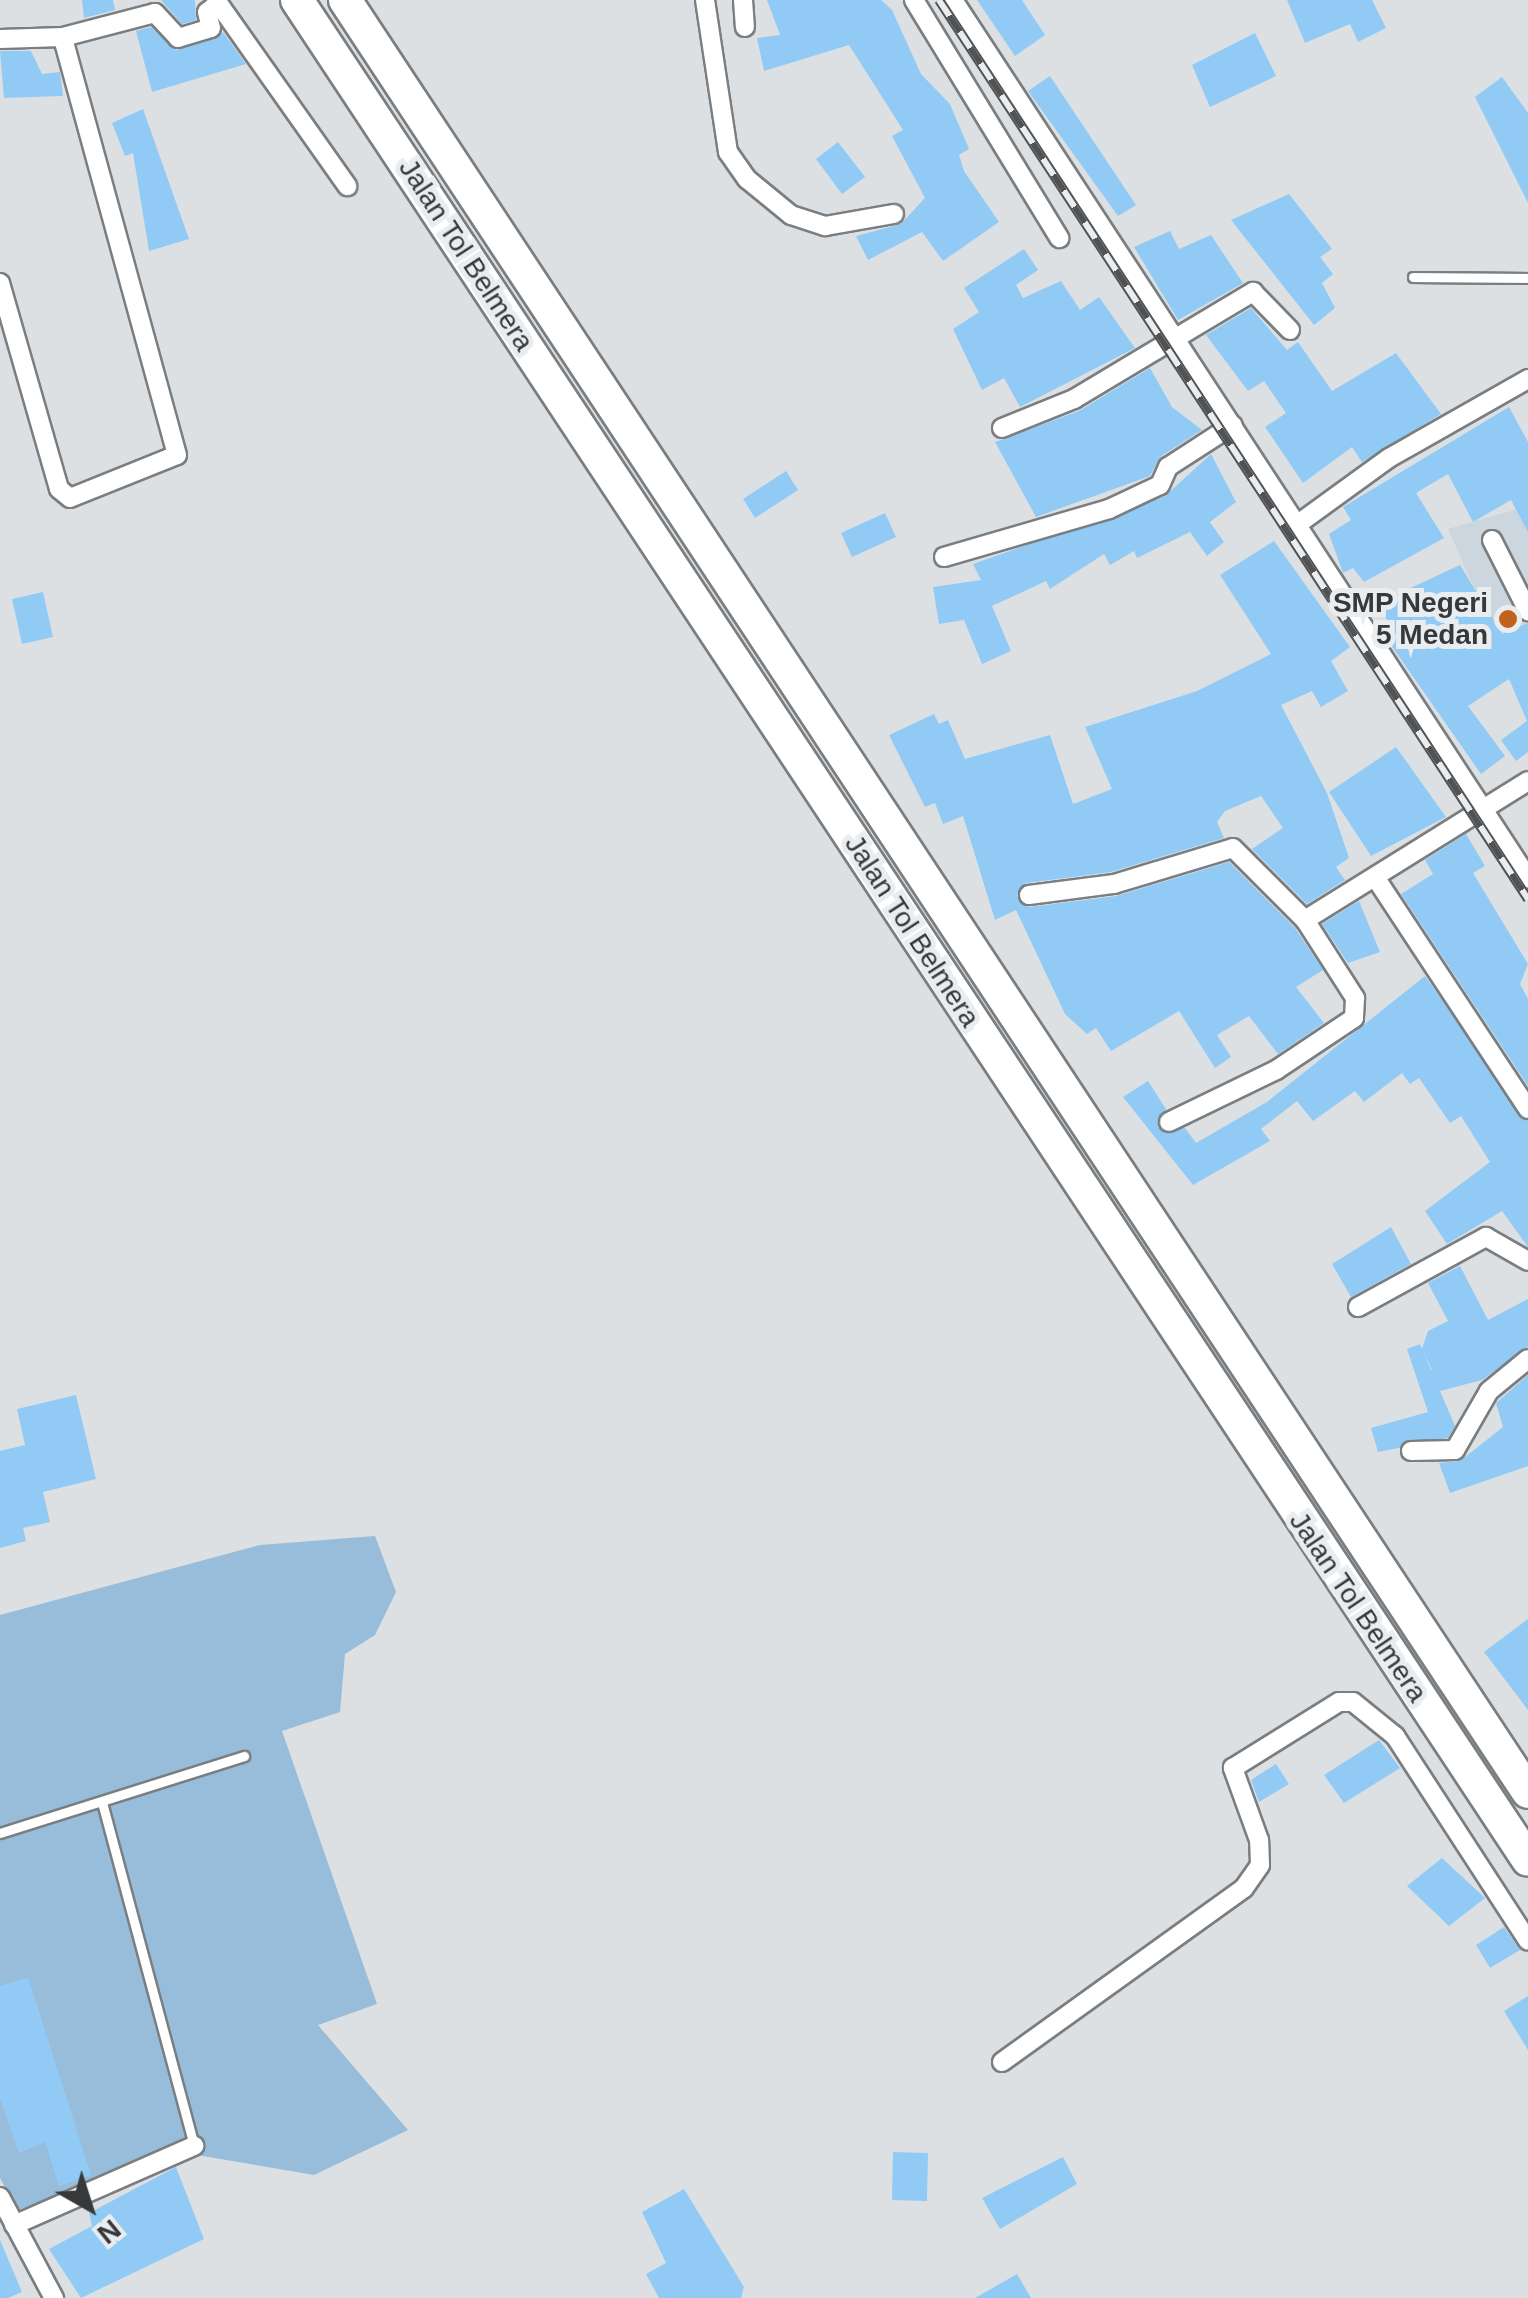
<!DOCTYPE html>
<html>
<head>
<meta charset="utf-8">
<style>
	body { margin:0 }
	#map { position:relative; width:1528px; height:2298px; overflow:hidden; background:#dce0e3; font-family:Arial,sans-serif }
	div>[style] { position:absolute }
	.built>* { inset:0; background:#ccd6de }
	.green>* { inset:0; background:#97bdda }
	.building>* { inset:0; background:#91cbf5 }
	.roads { filter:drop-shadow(2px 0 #7a7e80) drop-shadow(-2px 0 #7a7e80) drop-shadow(0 2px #7a7e80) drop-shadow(0 -2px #7a7e80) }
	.lane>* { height:9px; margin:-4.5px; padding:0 4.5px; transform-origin:4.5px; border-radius:4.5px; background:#fff }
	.street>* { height:18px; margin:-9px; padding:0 9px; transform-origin:9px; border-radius:9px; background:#fff }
	.highway>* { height:32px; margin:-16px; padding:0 16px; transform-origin:16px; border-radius:16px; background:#fff }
	.rail>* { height:10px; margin-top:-5px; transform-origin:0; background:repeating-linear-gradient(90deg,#e9edf0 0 19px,#515254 0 38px); box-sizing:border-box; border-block:2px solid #515254 }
	.dots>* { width:28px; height:28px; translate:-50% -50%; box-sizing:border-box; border:5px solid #e9edf0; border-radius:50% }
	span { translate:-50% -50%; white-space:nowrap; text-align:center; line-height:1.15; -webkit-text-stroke:10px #e9edf0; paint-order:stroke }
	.street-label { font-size:28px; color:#37383a }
	.poi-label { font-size:28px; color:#37383a; font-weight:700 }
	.right { translate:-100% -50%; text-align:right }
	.north { position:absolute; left:40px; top:2158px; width:100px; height:100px; -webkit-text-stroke:8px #e9edf0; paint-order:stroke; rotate:141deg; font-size:28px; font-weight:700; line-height:40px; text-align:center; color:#37383a }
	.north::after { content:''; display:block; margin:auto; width:35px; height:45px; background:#37383a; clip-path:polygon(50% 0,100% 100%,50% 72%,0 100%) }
</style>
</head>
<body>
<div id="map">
	<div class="built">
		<i style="clip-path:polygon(1518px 509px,1528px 522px,1528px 710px,1448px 529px)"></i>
	</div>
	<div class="green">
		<i style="clip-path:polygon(375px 1536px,396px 1592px,375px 1635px,345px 1654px,340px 1712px,282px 1731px,377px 2004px,318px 2025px,408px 2130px,314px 2175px,191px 2154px,17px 2210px,0 2178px,0 1615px,260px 1545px)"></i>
	</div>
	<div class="building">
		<i style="clip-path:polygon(82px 0,113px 0,115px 10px,84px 18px)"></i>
		<i style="clip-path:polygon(161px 0,195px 0,196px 20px,182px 24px)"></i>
		<i style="clip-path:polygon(767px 0,881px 0,892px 10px,921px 74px,950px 104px,969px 149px,959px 155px,964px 171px,999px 222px,943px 261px,922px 232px,868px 260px,856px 236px,901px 224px,925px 198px,892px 136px,903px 130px,849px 45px,764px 71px,757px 38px,780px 35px)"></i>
		<i style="clip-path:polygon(977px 0,1022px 0,1045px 35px,1015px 56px)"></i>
		<i style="clip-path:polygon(1287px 0,1372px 0,1386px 28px,1358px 42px,1350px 24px,1305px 43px)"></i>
		<i style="clip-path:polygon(151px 27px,176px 50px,223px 32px,246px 64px,152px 92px,136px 31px)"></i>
		<i style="clip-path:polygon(1255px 33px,1276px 76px,1210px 107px,1192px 65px)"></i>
		<i style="clip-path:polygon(0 51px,31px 51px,42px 74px,60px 72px,63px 96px,4px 98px)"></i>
		<i style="clip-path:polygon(1050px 76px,1136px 205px,1118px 216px,1028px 91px)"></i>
		<i style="clip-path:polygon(1502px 77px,1528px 113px,1528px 203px,1475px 97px)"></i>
		<i style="clip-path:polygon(143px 109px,189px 239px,149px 251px,133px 153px,125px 156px,112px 123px)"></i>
		<i style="clip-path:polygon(838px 142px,865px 177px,842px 194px,816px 159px)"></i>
		<i style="clip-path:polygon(1289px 194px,1332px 249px,1320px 257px,1333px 274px,1322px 283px,1335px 308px,1314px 325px,1231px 220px)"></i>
		<i style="clip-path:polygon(1170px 231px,1179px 249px,1211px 235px,1243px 283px,1178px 320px,1134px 247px)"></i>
		<i style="clip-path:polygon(1024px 249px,1038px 270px,1016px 285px,1023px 298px,1061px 281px,1080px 310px,1099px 297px,1135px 348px,1020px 407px,1004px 378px,982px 390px,953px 329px,979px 312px,964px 288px)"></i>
		<i style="clip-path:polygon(1251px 308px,1287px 350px,1298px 342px,1332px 391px,1396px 353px,1441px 414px,1362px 462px,1352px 447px,1303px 483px,1265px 427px,1286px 413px,1264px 381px,1248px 391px,1206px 335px)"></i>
		<i style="clip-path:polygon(1150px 368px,1172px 407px,1202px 430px,1160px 457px,1150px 476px,1036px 517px,995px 442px,1079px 411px)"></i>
		<i style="clip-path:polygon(1509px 407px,1528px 442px,1528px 532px,1511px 500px,1473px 522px,1448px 474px,1416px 493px,1444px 538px,1364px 582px,1353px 568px,1343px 573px,1329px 534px,1351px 520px,1343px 507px)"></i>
		<i style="clip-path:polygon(1211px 454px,1236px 502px,1210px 522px,1224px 542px,1207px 556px,1190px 532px,1137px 558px,1134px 551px,1110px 565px,1104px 554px,1050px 589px,1046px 581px,992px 606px,1011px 651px,982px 664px,964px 620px,939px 624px,933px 587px,981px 580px,973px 564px,1165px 496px)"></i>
		<i style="clip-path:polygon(786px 471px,798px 490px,755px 518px,743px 499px)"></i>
		<i style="clip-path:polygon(885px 513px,896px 537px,852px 557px,841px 533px)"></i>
		<i style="clip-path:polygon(1274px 541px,1350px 647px,1331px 661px,1348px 691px,1321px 707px,1312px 691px,1281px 705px,1327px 793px,1349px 858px,1336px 867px,1345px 880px,1307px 904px,1252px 849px,1283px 828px,1261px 796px,1225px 811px,1217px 822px,1224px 838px,1111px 872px,1026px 883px,1017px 896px,1030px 907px,1116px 896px,1229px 862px,1295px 928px,1323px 970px,1296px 987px,1324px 1023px,1278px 1054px,1249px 1016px,1217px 1035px,1231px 1057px,1215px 1068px,1179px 1011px,1111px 1051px,1096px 1028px,1087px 1034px,1065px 1014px,1016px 910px,995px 920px,963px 816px,943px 824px,935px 803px,925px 807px,889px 735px,934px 714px,939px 724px,948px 720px,965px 759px,1050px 735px,1073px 804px,1112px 789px,1085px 727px,1197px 691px,1271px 654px,1220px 575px)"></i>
		<i style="clip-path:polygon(1460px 565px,1502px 634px,1528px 623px,1528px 752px,1516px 761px,1501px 740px,1527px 721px,1509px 679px,1468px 706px,1505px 756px,1481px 774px,1384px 635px,1393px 628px,1376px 604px)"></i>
		<i style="clip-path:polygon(43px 592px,53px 637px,22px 644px,12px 599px)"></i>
		<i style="clip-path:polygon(1396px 747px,1446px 817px,1371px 856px,1329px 792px)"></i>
		<i style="clip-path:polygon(1466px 834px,1485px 866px,1473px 873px,1528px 964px,1520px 984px,1528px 999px,1528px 1086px,1401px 894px,1433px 874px,1425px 860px)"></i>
		<i style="clip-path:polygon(1359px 901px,1380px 952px,1348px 963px,1322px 924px)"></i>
		<i style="clip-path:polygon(1425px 976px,1528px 1121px,1528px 1247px,1502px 1211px,1447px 1244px,1425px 1211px,1490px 1162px,1461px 1116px,1450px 1123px,1419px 1078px,1410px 1084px,1402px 1073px,1364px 1102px,1355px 1091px,1313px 1121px,1297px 1101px,1261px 1129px,1270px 1141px,1193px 1185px,1123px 1097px,1148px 1081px,1166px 1109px,1158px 1128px,1185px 1128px,1196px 1143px,1267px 1102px)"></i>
		<i style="clip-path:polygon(1391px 1227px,1411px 1264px,1351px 1297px,1332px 1264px)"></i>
		<i style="clip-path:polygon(1460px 1266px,1488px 1320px,1528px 1299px,1528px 1347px,1482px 1380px,1440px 1391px,1455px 1426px,1448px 1438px,1378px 1452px,1371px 1428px,1428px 1412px,1407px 1349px,1420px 1344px,1431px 1370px,1432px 1370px,1422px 1349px,1428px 1331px,1448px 1321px,1428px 1283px)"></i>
		<i style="clip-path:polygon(1528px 1375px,1528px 1466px,1450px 1493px,1439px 1463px,1460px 1461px,1503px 1427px,1496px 1403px)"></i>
		<i style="clip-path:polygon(76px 1395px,96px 1479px,43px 1492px,50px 1522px,23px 1528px,26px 1541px,0 1548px,0 1451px,25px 1445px,17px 1409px)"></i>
		<i style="clip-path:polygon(1528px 1619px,1528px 1710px,1484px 1652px)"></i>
		<i style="clip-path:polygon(1379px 1740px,1400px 1768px,1344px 1803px,1324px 1775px)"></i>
		<i style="clip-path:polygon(1276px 1764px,1289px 1784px,1259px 1802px,1251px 1780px)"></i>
		<i style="clip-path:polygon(1442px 1858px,1485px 1898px,1449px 1926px,1407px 1886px)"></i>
		<i style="clip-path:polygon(1504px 1927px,1520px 1950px,1490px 1968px,1476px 1945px)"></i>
		<i style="clip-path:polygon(28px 1977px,91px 2175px,59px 2186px,45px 2142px,19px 2153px,0 2098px,0 1986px)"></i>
		<i style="clip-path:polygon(1528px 1996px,1528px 2050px,1504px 2011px)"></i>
		<i style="clip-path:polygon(893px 2152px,928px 2153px,927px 2201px,892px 2200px)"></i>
		<i style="clip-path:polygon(1063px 2157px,1077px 2184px,1000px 2229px,982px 2198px)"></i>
		<i style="clip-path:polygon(176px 2167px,204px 2239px,81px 2298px,49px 2249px,92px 2226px,89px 2213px)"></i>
		<i style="clip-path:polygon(684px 2189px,744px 2287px,741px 2298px,659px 2298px,646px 2274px,666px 2263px,642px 2212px)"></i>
		<i style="clip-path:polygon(0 2240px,22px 2292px,8px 2298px,0 2298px)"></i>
		<i style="clip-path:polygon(1017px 2274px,1031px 2298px,975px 2298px)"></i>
	</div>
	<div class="roads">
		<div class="lane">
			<i style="left:1413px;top:277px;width:115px;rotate:0.5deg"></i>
			<i style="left:103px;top:1806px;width:352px;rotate:75deg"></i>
			<i style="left:0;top:1833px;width:256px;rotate:-17.5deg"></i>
		</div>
		<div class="street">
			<i style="left:216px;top:0;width:228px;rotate:54.8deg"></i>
			<i style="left:705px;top:0;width:154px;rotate:81.4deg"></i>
			<i style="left:728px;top:152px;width:33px;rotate:55deg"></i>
			<i style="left:747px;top:179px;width:57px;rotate:39.3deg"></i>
			<i style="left:791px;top:215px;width:36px;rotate:18deg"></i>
			<i style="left:825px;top:226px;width:70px;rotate:-9.9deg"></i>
			<i style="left:743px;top:0;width:27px;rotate:86deg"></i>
			<i style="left:914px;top:0;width:279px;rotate:58.6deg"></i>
			<i style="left:953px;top:0;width:1050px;rotate:56.78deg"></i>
			<i style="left:0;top:39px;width:63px;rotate:-1.8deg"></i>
			<i style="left:63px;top:37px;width:95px;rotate:-14.6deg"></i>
			<i style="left:155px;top:13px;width:34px;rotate:47deg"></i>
			<i style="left:178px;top:38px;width:34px;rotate:-17deg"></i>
			<i style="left:211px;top:28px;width:16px;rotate:-104deg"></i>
			<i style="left:207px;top:12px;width:14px;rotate:-36deg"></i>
			<i style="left:0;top:283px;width:214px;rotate:74deg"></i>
			<i style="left:59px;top:489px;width:14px;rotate:39deg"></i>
			<i style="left:70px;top:498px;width:115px;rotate:-21.9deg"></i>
			<i style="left:177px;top:455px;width:433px;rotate:-105.3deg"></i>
			<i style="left:1002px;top:428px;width:78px;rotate:-21.9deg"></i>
			<i style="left:1074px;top:399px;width:209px;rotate:-30.9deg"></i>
			<i style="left:1253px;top:292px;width:53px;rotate:45.8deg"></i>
			<i style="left:1298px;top:524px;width:112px;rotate:-36deg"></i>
			<i style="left:1389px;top:458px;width:160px;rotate:-29.6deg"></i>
			<i style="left:1492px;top:540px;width:80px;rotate:63.1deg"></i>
			<i style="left:944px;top:557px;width:172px;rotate:-16.2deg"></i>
			<i style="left:1109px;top:509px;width:56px;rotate:-25.2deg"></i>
			<i style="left:1160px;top:485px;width:20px;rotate:-66deg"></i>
			<i style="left:1168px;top:467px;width:77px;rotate:-32.9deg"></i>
			<i style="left:1375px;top:877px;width:278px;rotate:56.6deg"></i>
			<i style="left:1029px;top:895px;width:86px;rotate:-7.4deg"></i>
			<i style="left:1114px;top:884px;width:124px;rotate:-16.8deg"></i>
			<i style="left:1233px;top:848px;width:102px;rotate:45deg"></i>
			<i style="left:1305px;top:920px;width:93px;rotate:57.3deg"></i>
			<i style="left:1355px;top:998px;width:20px;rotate:93deg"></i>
			<i style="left:1354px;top:1018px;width:94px;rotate:146.3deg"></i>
			<i style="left:1276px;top:1070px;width:119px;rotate:154.1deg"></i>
			<i style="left:1305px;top:920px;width:263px;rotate:-31.9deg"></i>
			<i style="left:1358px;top:1307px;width:146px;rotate:-28.7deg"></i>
			<i style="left:1486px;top:1237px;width:48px;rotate:29.7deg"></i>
			<i style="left:1411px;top:1451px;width:44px;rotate:-1.3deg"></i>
			<i style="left:1455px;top:1450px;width:68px;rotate:-60deg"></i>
			<i style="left:1489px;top:1391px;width:50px;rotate:-39.4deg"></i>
			<i style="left:1002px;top:2062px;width:298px;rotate:-35.7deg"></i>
			<i style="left:1244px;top:1888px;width:28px;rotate:-55deg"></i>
			<i style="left:1260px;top:1865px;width:25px;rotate:-92deg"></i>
			<i style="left:1259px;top:1840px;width:77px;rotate:-109.9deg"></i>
			<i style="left:1233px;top:1768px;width:125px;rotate:-31.9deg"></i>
			<i style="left:1339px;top:1702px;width:14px"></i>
			<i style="left:1353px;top:1702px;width:54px;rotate:39deg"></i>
			<i style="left:1395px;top:1736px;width:244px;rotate:57deg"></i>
			<i style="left:0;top:2197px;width:115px;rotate:61.9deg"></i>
			<i style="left:14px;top:2225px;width:197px;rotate:-23.7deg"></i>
		</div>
		<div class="highway">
			<i style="left:297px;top:0;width:2230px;rotate:56.5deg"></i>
			<i style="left:345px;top:0;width:2147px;rotate:56.57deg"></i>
		</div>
	</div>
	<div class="rail">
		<i style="left:939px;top:0;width:1075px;rotate:56.77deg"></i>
	</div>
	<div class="dots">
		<i style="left:1508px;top:619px;background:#c1621d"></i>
	</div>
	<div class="street-label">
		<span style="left:466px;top:255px;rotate:57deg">Jalan Tol Belmera</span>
		<span style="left:912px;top:931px;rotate:57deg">Jalan Tol Belmera</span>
		<span style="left:1358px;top:1607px;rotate:56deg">Jalan Tol Belmera</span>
	</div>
	<div class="poi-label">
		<span class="right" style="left:1488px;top:619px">SMP Negeri<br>5 Medan</span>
	</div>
	<div class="north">N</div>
</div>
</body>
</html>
